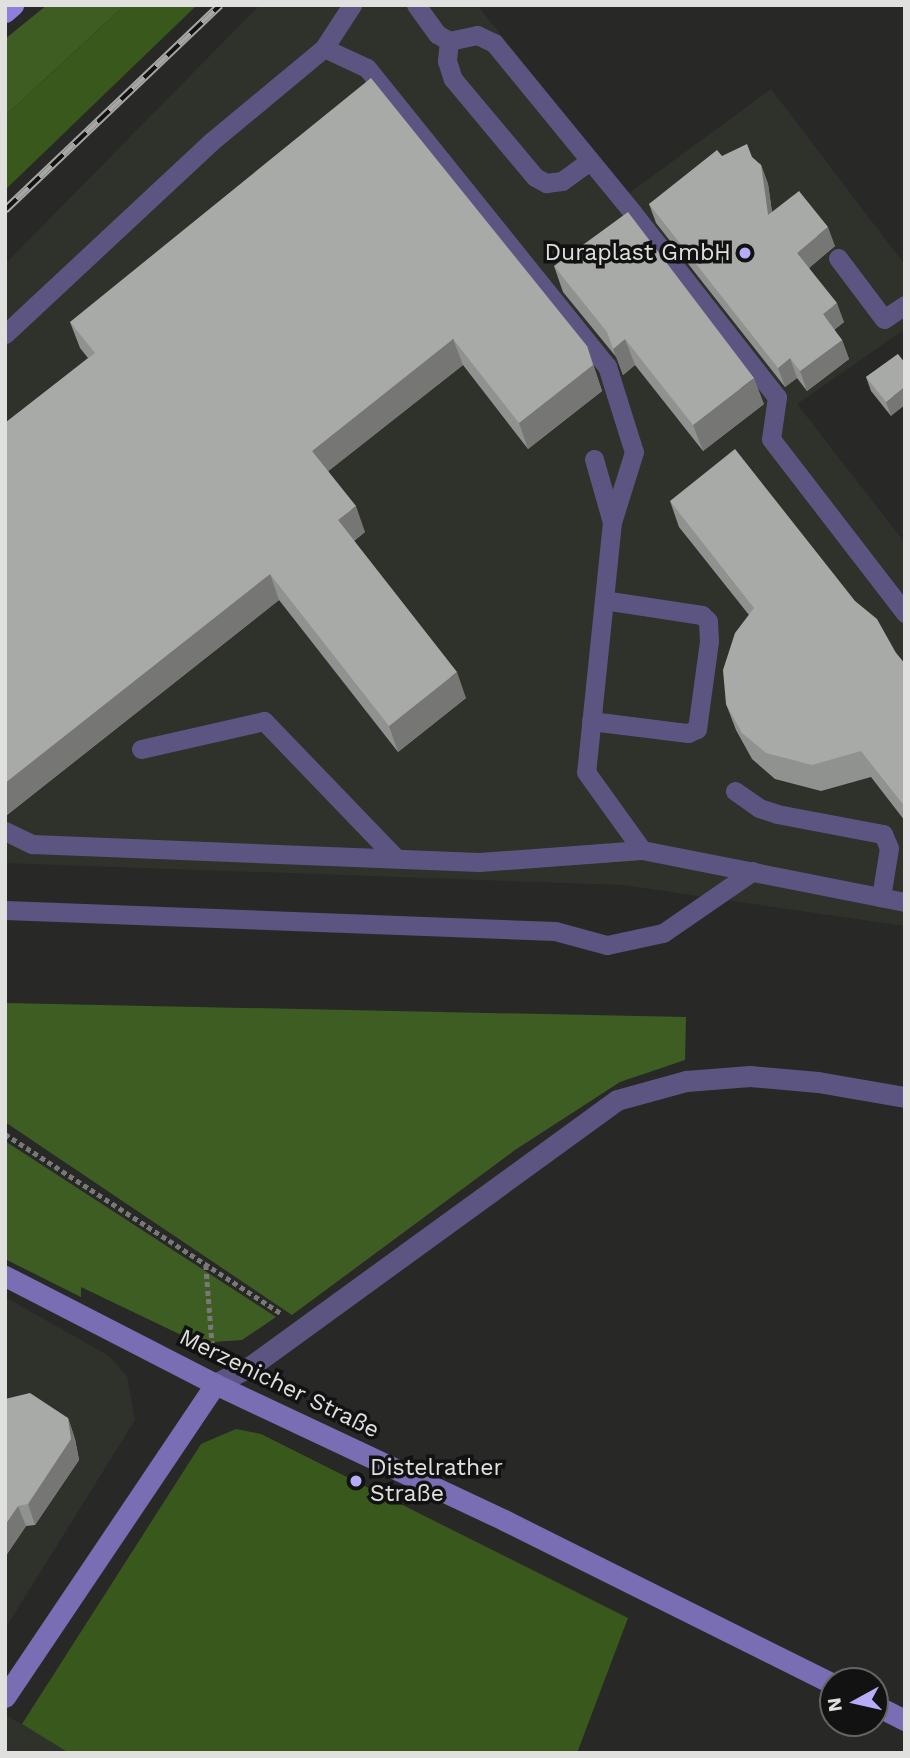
<!DOCTYPE html>
<html>
<head>
<meta charset="utf-8">
<style>
	body { margin:0 }
	#map { position:relative; width:910px; height:1758px; overflow:hidden; background:#282927; font-family:"Work Sans",sans-serif }
	div>[style] { position:absolute }
	.built>* { inset:0; background:#2e322b }
	.green>* { inset:0; background:#3d5d23 }
	.forest>* { inset:0; background:#38591b }
	.path>* { height:4.5px; margin-top:-2.25px; transform-origin:0; background:repeating-linear-gradient(90deg,#787977 0 5px,transparent 0 8.5px) }
	.lane>* { height:19px; margin:-9.5px; padding:0 9.5px; transform-origin:9.5px; border-radius:9.5px; background:#5c5582 }
	.street>* { height:21px; margin:-10.5px; padding:0 10.5px; transform-origin:10.5px; border-radius:10.5px; background:#5c5582 }
	.secondary>* { height:21px; margin:-10.5px; padding:0 10.5px; transform-origin:10.5px; border-radius:10.5px; background:#796db4 }
	.primary>* { height:21px; margin:-10.5px; padding:0 10.5px; transform-origin:10.5px; border-radius:10.5px; background:#8f7fda }
	.rail>* { height:8px; margin-top:-4px; transform-origin:0; background:repeating-linear-gradient(90deg,#111211 0 16px,#a6a7a5 0 32px); box-sizing:border-box; border-block:2px solid #a6a7a5 }
	.wall>* { inset:0; background:#909290 }
	.shaded-wall>* { inset:0; background:#767775 }
	.building>* { inset:0; background:#a8aaa7 }
	.dots>* { width:19px; height:19px; translate:-50% -50%; box-sizing:border-box; border:4px solid #111211; border-radius:50% }
	span { translate:-50% -50%; white-space:nowrap; text-align:center; line-height:1.15; -webkit-text-stroke:7px #111211; paint-order:stroke }
	.poi-label { font-size:23px; color:#e0e1df }
	.right { translate:-100% -50%; text-align:right }
	.left { translate:0 -50%; text-align:left }
	.street-label { font-size:23px; color:#e0e1df }
	.frame { position:absolute; inset:0; border:7px solid #e0e1df; pointer-events:none }
	.north { position:absolute; left:819px; top:1667px; width:70px; height:70px; box-sizing:border-box; background:#111211; border:2px solid #646563; border-radius:50%; rotate:262deg; font-size:19px; font-weight:700; line-height:28px; text-align:center; color:#e0e1df }
	.north::after { content:''; display:block; margin:auto; width:24px; height:32px; background:#b6acf8; clip-path:polygon(50% 0,100% 100%,50% 72%,0 100%) }
</style>
</head>
<body>
<div id="map">
	<div class="built">
		<i style="clip-path:polygon(260px 5px,477px 5px,628px 194px,771px 89px,905px 265px,905px 329px,797px 404px,905px 543px,905px 926px,623px 885px,5px 863px,5px 264px)"></i>
		<i style="clip-path:polygon(5px 1297px,109px 1356px,127px 1376px,135px 1420px,5px 1629px)"></i>
		<i style="clip-path:polygon(5px 1715px,22px 1724px,69px 1753px,5px 1753px)"></i>
	</div>
	<div class="green">
		<i style="clip-path:polygon(47px 5px,125px 5px,5px 116px,5px 39px)"></i>
		<i style="clip-path:polygon(5px 1003px,686px 1017px,685px 1060px,620px 1082px,515px 1150px,292px 1315px,5px 1122px)"></i>
		<i style="clip-path:polygon(5px 1141px,276px 1317px,242px 1340px,198px 1343px,81px 1287px,81px 1297px,5px 1259px)"></i>
	</div>
	<div class="forest">
		<i style="clip-path:polygon(125px 5px,197px 5px,5px 190px,5px 116px)"></i>
		<i style="clip-path:polygon(236px 1429px,261px 1434px,628px 1618px,577px 1753px,69px 1753px,22px 1724px,201px 1444px)"></i>
	</div>
	<div class="path">
		<i style="left:5px;top:1134px;width:329px;rotate:33deg"></i>
		<i style="left:206px;top:1265px;width:89px;rotate:85.5deg"></i>
	</div>
	<div class="lane">
		<i style="left:416px;top:5px;width:36px;rotate:54deg"></i>
		<i style="left:437px;top:34px;width:14px;rotate:30deg"></i>
		<i style="left:449px;top:41px;width:29px;rotate:-12deg"></i>
		<i style="left:477px;top:35px;width:19px;rotate:25deg"></i>
		<i style="left:494px;top:43px;width:220px;rotate:50.7deg"></i>
		<i style="left:633px;top:213px;width:234px;rotate:52deg"></i>
		<i style="left:777px;top:397px;width:42px;rotate:98.1deg"></i>
		<i style="left:771px;top:439px;width:220px;rotate:52.4deg"></i>
		<i style="left:449px;top:41px;width:20px;rotate:96deg"></i>
		<i style="left:447px;top:61px;width:19px;rotate:72deg"></i>
		<i style="left:453px;top:79px;width:128px;rotate:50.1deg"></i>
		<i style="left:535px;top:177px;width:13px;rotate:29deg"></i>
		<i style="left:546px;top:183px;width:16px;rotate:-7deg"></i>
		<i style="left:562px;top:181px;width:34px;rotate:-36deg"></i>
		<i style="left:324px;top:48px;width:51px;rotate:-56.9deg"></i>
		<i style="left:838px;top:258px;width:76px;rotate:53deg"></i>
		<i style="left:884px;top:319px;width:25px;rotate:-34deg"></i>
		<i style="left:5px;top:334px;width:283px;rotate:-43deg"></i>
		<i style="left:212px;top:141px;width:146px;rotate:-39.7deg"></i>
		<i style="left:324px;top:48px;width:47px;rotate:24.9deg"></i>
		<i style="left:367px;top:68px;width:383px;rotate:51.2deg"></i>
		<i style="left:607px;top:366px;width:90px;rotate:72.6deg"></i>
		<i style="left:634px;top:452px;width:73px;rotate:107.4deg"></i>
		<i style="left:594px;top:459px;width:66px;rotate:74.1deg"></i>
		<i style="left:612px;top:522px;width:251px;rotate:95.9deg"></i>
		<i style="left:586px;top:772px;width:96px;rotate:54.3deg"></i>
		<i style="left:642px;top:850px;width:268px;rotate:11.2deg"></i>
		<i style="left:591px;top:721px;width:98px;rotate:7.1deg"></i>
		<i style="left:688px;top:733px;width:10px;rotate:-24deg"></i>
		<i style="left:697px;top:729px;width:89px;rotate:-82.2deg"></i>
		<i style="left:709px;top:641px;width:20px;rotate:-93deg"></i>
		<i style="left:708px;top:621px;width:8px;rotate:-135deg"></i>
		<i style="left:702px;top:615px;width:99px;rotate:-171.3deg"></i>
		<i style="left:141px;top:749px;width:126px;rotate:-12.8deg"></i>
		<i style="left:264px;top:721px;width:190px;rotate:46.1deg"></i>
		<i style="left:735px;top:791px;width:29px;rotate:35deg"></i>
		<i style="left:759px;top:808px;width:19px;rotate:18deg"></i>
		<i style="left:777px;top:814px;width:108px;rotate:10.7deg"></i>
		<i style="left:883px;top:834px;width:15px;rotate:67deg"></i>
		<i style="left:889px;top:848px;width:50px;rotate:99.3deg"></i>
		<i style="left:5px;top:831px;width:30px;rotate:26deg"></i>
		<i style="left:32px;top:844px;width:447px;rotate:2.3deg"></i>
		<i style="left:479px;top:862px;width:163px;rotate:-4.2deg"></i>
		<i style="left:5px;top:910px;width:550px;rotate:2.19deg"></i>
		<i style="left:555px;top:931px;width:54px;rotate:15.1deg"></i>
		<i style="left:607px;top:945px;width:57px;rotate:-12.1deg"></i>
		<i style="left:663px;top:933px;width:109px;rotate:-34.6deg"></i>
	</div>
	<div class="street">
		<i style="left:215px;top:1384px;width:40px;rotate:-26.6deg"></i>
		<i style="left:251px;top:1366px;width:452px;rotate:-36deg"></i>
		<i style="left:617px;top:1100px;width:72px;rotate:-15.4deg"></i>
		<i style="left:686px;top:1081px;width:64px;rotate:-4.5deg"></i>
		<i style="left:750px;top:1076px;width:68px;rotate:5deg"></i>
		<i style="left:818px;top:1082px;width:88px;rotate:9.8deg"></i>
	</div>
	<div class="secondary">
		<i style="left:5px;top:1276px;width:236px;rotate:27.2deg"></i>
		<i style="left:215px;top:1384px;width:319px;rotate:25.2deg"></i>
		<i style="left:504px;top:1520px;width:368px;rotate:26.5deg"></i>
		<i style="left:5px;top:1697px;width:377px;rotate:-56.1deg"></i>
		<i style="left:875px;top:1705px;width:34px;rotate:27deg"></i>
	</div>
	<div class="primary">
		<i style="left:5px;top:12px;width:11px;rotate:-41deg"></i>
	</div>
	<div class="rail">
		<i style="left:5px;top:210px;width:297px;rotate:-43.6deg"></i>
	</div>
	<div class="wall">
		<i style="clip-path:polygon(722px 156px,752px 158px,761px 165px,768px 184px,772px 212px,835px 246px,809px 268px,844px 322px,834px 330px,842px 340px,849px 359px,807px 391px,797px 378px,785px 387px,656px 223px,649px 204px)"></i>
		<i style="clip-path:polygon(554px 266px,764px 404px,703px 451px,635px 365px,623px 375px,617px 358px,563px 292px)"></i>
		<i style="clip-path:polygon(70px 322px,587px 346px,602px 391px,528px 449px,463px 365px,328px 471px,365px 532px,354px 541px,466px 698px,398px 752px,279px 600px,7px 815px,5px 813px,5px 423px,88px 358px,80px 348px)"></i>
		<i style="clip-path:polygon(898px 354px,891px 416px,871px 391px,866px 377px)"></i>
		<i style="clip-path:polygon(670px 501px,896px 653px,905px 664px,905px 821px,871px 777px,821px 791px,775px 779px,752px 759px,736px 730px,726px 704px,749px 615px,679px 527px)"></i>
		<i style="clip-path:polygon(5px 1399px,68px 1418px,75px 1439px,79px 1460px,35px 1525px,26px 1526px,5px 1557px)"></i>
	</div>
	<div class="shaded-wall">
		<i style="clip-path:polygon(761px 165px,768px 184px,775px 234px,768px 215px)"></i>
		<i style="clip-path:polygon(828px 227px,835px 246px,804px 272px,797px 253px)"></i>
		<i style="clip-path:polygon(837px 303px,844px 322px,830px 333px,823px 314px)"></i>
		<i style="clip-path:polygon(453px 339px,463px 365px,321px 477px,312px 451px)"></i>
		<i style="clip-path:polygon(625px 339px,635px 365px,623px 375px,613px 349px)"></i>
		<i style="clip-path:polygon(842px 340px,849px 359px,807px 391px,800px 371px)"></i>
		<i style="clip-path:polygon(587px 346px,602px 391px,528px 449px,519px 423px)"></i>
		<i style="clip-path:polygon(790px 358px,797px 378px,785px 387px,778px 368px)"></i>
		<i style="clip-path:polygon(754px 378px,764px 404px,703px 451px,693px 425px)"></i>
		<i style="clip-path:polygon(905px 387px,905px 405px,891px 416px,886px 402px)"></i>
		<i style="clip-path:polygon(356px 506px,365px 532px,347px 546px,338px 520px)"></i>
		<i style="clip-path:polygon(270px 574px,279px 600px,7px 815px,5px 811px,5px 783px)"></i>
		<i style="clip-path:polygon(457px 672px,466px 698px,398px 752px,389px 726px)"></i>
		<i style="clip-path:polygon(68px 1418px,75px 1439px,79px 1460px,35px 1525px,28px 1504px)"></i>
		<i style="clip-path:polygon(18px 1506px,26px 1526px,5px 1557px,5px 1525px)"></i>
	</div>
	<div class="building">
		<i style="clip-path:polygon(371px 78px,587px 346px,593px 365px,519px 423px,453px 339px,312px 451px,356px 506px,338px 520px,457px 672px,389px 726px,270px 574px,5px 783px,5px 423px,95px 353px,70px 322px)"></i>
		<i style="clip-path:polygon(747px 144px,752px 157px,761px 165px,768px 215px,799px 191px,828px 227px,797px 253px,837px 303px,823px 314px,842px 340px,800px 371px,790px 358px,778px 368px,649px 204px,717px 150px,722px 156px)"></i>
		<i style="clip-path:polygon(628px 212px,754px 378px,693px 425px,625px 339px,613px 349px,607px 332px,554px 266px)"></i>
		<i style="clip-path:polygon(898px 354px,905px 363px,905px 387px,886px 402px,866px 377px)"></i>
		<i style="clip-path:polygon(735px 449px,855px 601px,877px 619px,896px 653px,905px 664px,905px 807px,861px 751px,812px 765px,766px 753px,742px 733px,726px 704px,723px 670px,735px 633px,754px 608px,670px 501px)"></i>
		<i style="clip-path:polygon(30px 1393px,68px 1418px,71px 1439px,28px 1504px,18px 1506px,5px 1525px,5px 1399px)"></i>
	</div>
	<div class="dots">
		<i style="left:745px;top:253px;background:#b6acf8"></i>
		<i style="left:356px;top:1481px;background:#b6acf8"></i>
	</div>
	<div class="poi-label">
		<span class="right" style="left:731px;top:253px">Duraplast GmbH</span>
		<span class="left" style="left:370px;top:1481px">Distelrather<br>Straße</span>
	</div>
	<div class="street-label">
		<span style="left:279px;top:1384px;rotate:26deg">Merzenicher Straße</span>
	</div>
	<div class="frame"></div>
	<div class="north">N</div>
</div>
</body>
</html>
